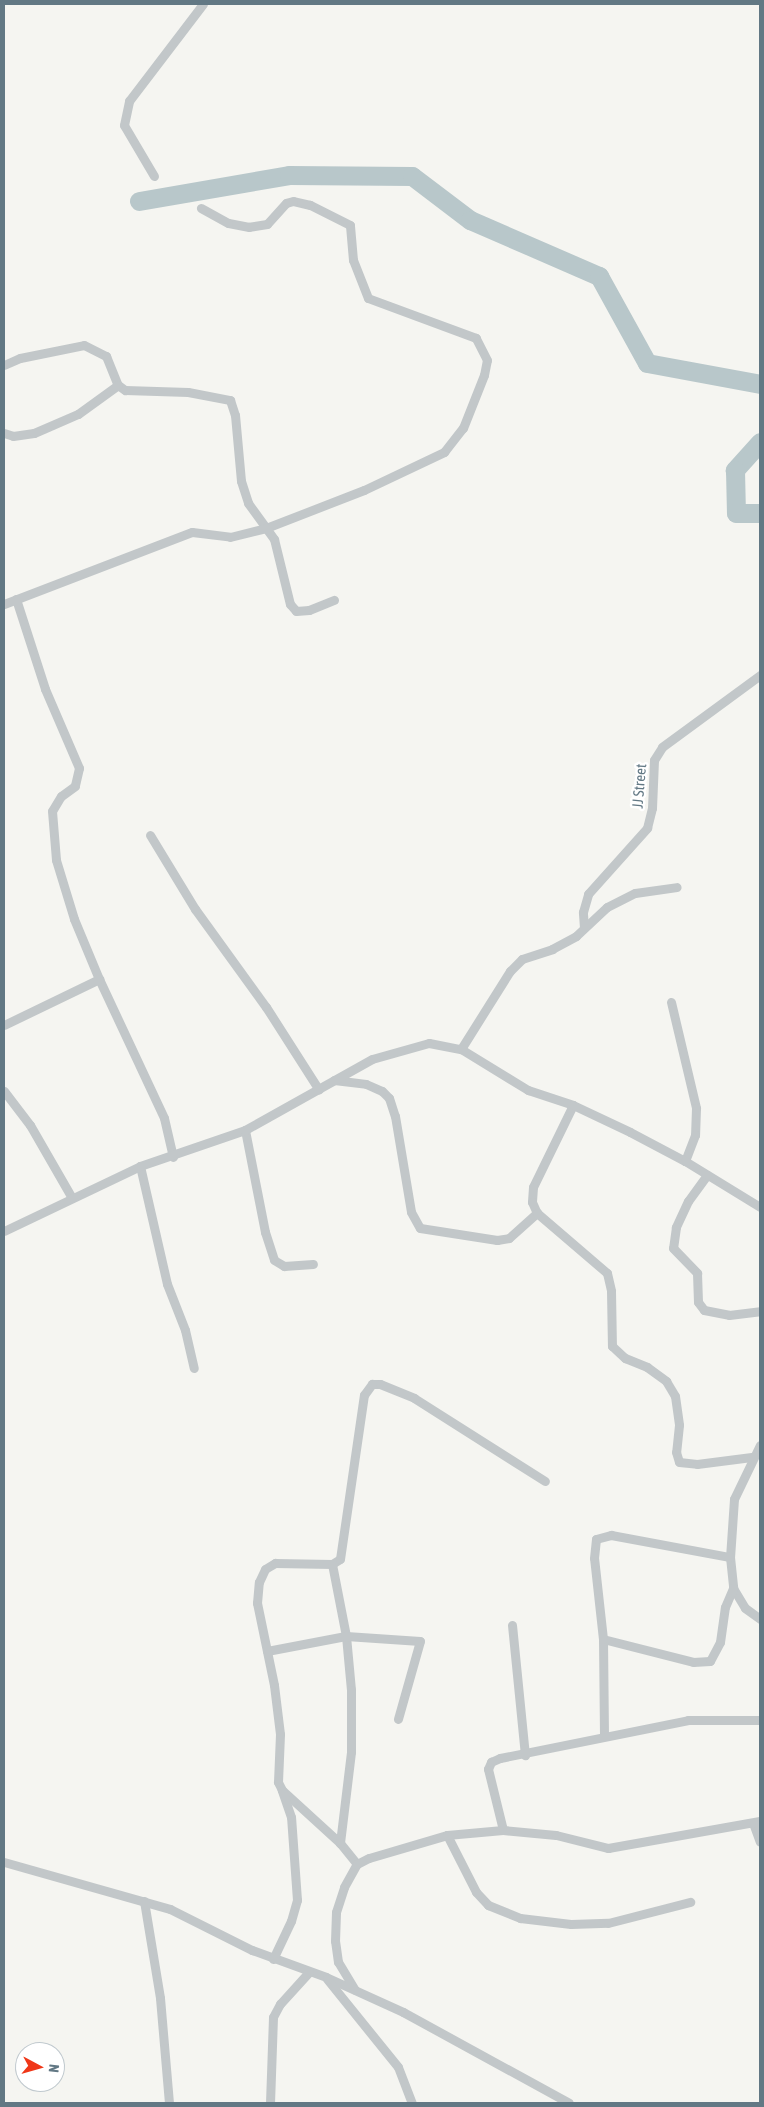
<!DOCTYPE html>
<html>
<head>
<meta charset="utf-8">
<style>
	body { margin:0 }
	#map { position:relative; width:764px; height:2107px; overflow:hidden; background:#f5f5f1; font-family:"Asap Condensed",sans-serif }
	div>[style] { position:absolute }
	.river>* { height:19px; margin:-9.5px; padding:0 9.5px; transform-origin:9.5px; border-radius:9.5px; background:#b8c7ca }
	.street>* { height:9px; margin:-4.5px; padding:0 4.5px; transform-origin:4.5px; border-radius:4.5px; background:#c2c7c9 }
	span { translate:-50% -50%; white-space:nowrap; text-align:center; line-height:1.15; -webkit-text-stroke:5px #fff; paint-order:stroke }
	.street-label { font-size:15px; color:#627884 }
	.frame { position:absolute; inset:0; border:5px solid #627884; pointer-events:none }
	.north { position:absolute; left:15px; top:2042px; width:50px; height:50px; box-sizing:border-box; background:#fff; border:1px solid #c0c9ce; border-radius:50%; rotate:96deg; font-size:14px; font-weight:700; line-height:20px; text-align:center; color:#627884 }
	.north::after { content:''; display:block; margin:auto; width:18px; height:22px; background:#ef3718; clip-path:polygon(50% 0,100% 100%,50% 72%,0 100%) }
</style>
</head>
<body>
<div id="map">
	<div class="river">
		<i style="left:139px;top:201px;width:152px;rotate:-9.8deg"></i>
		<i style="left:289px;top:175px;width:123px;rotate:0.5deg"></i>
		<i style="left:412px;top:176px;width:73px;rotate:37.2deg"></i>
		<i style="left:470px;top:220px;width:141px;rotate:23.5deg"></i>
		<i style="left:599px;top:276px;width:99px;rotate:61.1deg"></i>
		<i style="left:647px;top:363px;width:115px;rotate:10.5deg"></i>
		<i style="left:760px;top:442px;width:38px;rotate:132deg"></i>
		<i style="left:735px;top:470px;width:43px;rotate:88.7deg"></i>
		<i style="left:736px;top:513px;width:24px"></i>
	</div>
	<div class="street">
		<i style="left:154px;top:176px;width:59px;rotate:-120.5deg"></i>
		<i style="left:124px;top:125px;width:25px;rotate:-78deg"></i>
		<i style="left:129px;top:101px;width:122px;rotate:-52.7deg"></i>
		<i style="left:4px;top:365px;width:17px;rotate:-24deg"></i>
		<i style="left:20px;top:358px;width:65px;rotate:-11.5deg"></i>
		<i style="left:84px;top:345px;width:25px;rotate:27deg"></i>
		<i style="left:106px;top:356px;width:31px;rotate:68deg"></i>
		<i style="left:118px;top:385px;width:9px;rotate:36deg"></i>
		<i style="left:125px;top:390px;width:63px;rotate:1.8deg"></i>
		<i style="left:188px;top:392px;width:43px;rotate:10.8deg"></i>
		<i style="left:230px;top:400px;width:16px;rotate:72deg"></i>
		<i style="left:235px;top:415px;width:66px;rotate:84.8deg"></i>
		<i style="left:241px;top:481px;width:23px;rotate:72deg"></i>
		<i style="left:248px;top:503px;width:31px;rotate:54deg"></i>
		<i style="left:266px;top:528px;width:105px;rotate:-21.2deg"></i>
		<i style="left:364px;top:490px;width:89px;rotate:-25.4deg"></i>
		<i style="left:444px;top:452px;width:31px;rotate:-52deg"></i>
		<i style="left:463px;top:428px;width:57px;rotate:-68.4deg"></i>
		<i style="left:484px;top:375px;width:15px;rotate:-79deg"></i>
		<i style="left:487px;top:360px;width:25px;rotate:-117deg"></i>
		<i style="left:476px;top:338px;width:115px;rotate:-159.7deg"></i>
		<i style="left:368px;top:298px;width:41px;rotate:-111.5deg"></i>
		<i style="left:353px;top:260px;width:35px;rotate:-95deg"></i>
		<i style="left:350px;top:225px;width:45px;rotate:-153.4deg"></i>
		<i style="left:310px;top:205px;width:17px;rotate:-167deg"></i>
		<i style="left:293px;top:201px;width:7px;rotate:164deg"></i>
		<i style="left:286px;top:203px;width:28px;rotate:132deg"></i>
		<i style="left:267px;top:224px;width:18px;rotate:171deg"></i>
		<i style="left:249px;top:227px;width:21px;rotate:-169deg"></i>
		<i style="left:228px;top:223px;width:31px;rotate:-151deg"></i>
		<i style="left:4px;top:433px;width:9px;rotate:18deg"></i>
		<i style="left:13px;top:436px;width:21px;rotate:-8deg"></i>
		<i style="left:34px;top:433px;width:48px;rotate:-23.4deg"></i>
		<i style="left:78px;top:414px;width:49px;rotate:-35.9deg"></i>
		<i style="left:16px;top:599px;width:95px;rotate:72.1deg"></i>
		<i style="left:45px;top:689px;width:86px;rotate:66.7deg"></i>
		<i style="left:79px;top:768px;width:18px;rotate:103deg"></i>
		<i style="left:75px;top:786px;width:17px;rotate:144deg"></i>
		<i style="left:61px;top:796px;width:17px;rotate:121deg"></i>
		<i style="left:52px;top:811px;width:49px;rotate:85.3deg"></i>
		<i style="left:56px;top:860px;width:62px;rotate:73deg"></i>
		<i style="left:74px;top:919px;width:65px;rotate:67.4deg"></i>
		<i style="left:99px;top:979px;width:153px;rotate:64.9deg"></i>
		<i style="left:164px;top:1118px;width:40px;rotate:77deg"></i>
		<i style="left:4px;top:604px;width:201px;rotate:-21deg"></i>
		<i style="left:192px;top:532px;width:38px;rotate:7deg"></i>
		<i style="left:230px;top:537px;width:37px;rotate:-14deg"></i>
		<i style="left:266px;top:528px;width:14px;rotate:54deg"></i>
		<i style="left:274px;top:539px;width:67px;rotate:76.2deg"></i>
		<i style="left:290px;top:604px;width:9px;rotate:49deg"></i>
		<i style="left:296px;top:611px;width:13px;rotate:-4deg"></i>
		<i style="left:309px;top:610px;width:27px;rotate:-22deg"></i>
		<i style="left:150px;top:835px;width:87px;rotate:58.7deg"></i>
		<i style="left:195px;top:909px;width:121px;rotate:54.1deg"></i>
		<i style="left:266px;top:1007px;width:98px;rotate:57.4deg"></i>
		<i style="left:584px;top:928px;width:16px;rotate:-94deg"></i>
		<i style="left:583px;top:912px;width:19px;rotate:-74deg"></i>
		<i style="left:588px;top:894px;width:89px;rotate:-48.2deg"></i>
		<i style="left:647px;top:828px;width:21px;rotate:-76deg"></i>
		<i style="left:652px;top:808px;width:48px;rotate:-87.6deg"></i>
		<i style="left:654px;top:760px;width:15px;rotate:-58deg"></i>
		<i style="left:662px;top:747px;width:122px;rotate:-36.3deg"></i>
		<i style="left:671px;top:1002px;width:109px;rotate:76.7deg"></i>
		<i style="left:696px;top:1108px;width:27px;rotate:92deg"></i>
		<i style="left:695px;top:1135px;width:28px;rotate:111deg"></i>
		<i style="left:4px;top:1025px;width:106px;rotate:-25.8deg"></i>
		<i style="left:461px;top:1049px;width:92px;rotate:-57.9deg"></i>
		<i style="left:510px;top:971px;width:17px;rotate:-45deg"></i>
		<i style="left:522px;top:959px;width:32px;rotate:-18deg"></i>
		<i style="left:552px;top:949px;width:27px;rotate:-28deg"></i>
		<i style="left:576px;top:936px;width:42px;rotate:-43.1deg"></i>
		<i style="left:607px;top:907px;width:31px;rotate:-27deg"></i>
		<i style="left:635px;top:893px;width:42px;rotate:-8.1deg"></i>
		<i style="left:334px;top:1080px;width:32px;rotate:7deg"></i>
		<i style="left:366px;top:1084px;width:17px;rotate:24deg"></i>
		<i style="left:382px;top:1091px;width:10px;rotate:45deg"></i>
		<i style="left:389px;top:1098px;width:19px;rotate:72deg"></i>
		<i style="left:395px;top:1116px;width:97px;rotate:80.5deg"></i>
		<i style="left:411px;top:1212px;width:18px;rotate:61deg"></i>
		<i style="left:420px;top:1228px;width:78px;rotate:8.9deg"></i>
		<i style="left:497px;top:1240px;width:12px;rotate:-9deg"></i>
		<i style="left:509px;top:1238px;width:38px;rotate:-42deg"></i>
		<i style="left:4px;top:1091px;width:43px;rotate:52.6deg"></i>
		<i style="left:30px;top:1125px;width:84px;rotate:60.1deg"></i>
		<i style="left:573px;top:1105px;width:91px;rotate:116deg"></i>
		<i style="left:533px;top:1187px;width:15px;rotate:94deg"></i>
		<i style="left:532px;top:1202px;width:12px;rotate:66deg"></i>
		<i style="left:537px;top:1213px;width:92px;rotate:40.6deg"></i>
		<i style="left:607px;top:1273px;width:18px;rotate:77deg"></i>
		<i style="left:611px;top:1291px;width:55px;rotate:89deg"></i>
		<i style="left:612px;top:1346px;width:18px;rotate:43deg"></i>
		<i style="left:625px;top:1358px;width:24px;rotate:22deg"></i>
		<i style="left:647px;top:1367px;width:24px;rotate:36deg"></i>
		<i style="left:666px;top:1381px;width:17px;rotate:59deg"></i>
		<i style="left:675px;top:1396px;width:29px;rotate:82deg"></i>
		<i style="left:679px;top:1425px;width:27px;rotate:96deg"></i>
		<i style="left:676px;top:1452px;width:10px;rotate:73deg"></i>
		<i style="left:679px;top:1462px;width:18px;rotate:6deg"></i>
		<i style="left:697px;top:1464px;width:55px;rotate:-7.3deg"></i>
		<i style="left:245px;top:1130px;width:104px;rotate:78.9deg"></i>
		<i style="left:265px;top:1232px;width:29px;rotate:72deg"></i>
		<i style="left:274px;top:1260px;width:12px;rotate:31deg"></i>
		<i style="left:284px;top:1266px;width:29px;rotate:-4deg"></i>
		<i style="left:140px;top:1166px;width:121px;rotate:77.1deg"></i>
		<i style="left:167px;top:1284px;width:49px;rotate:68.6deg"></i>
		<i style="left:185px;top:1330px;width:39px;rotate:77deg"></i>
		<i style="left:707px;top:1175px;width:32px;rotate:126deg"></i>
		<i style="left:688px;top:1201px;width:29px;rotate:115deg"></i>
		<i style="left:676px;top:1227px;width:21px;rotate:98deg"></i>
		<i style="left:673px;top:1248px;width:35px;rotate:46deg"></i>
		<i style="left:697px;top:1273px;width:29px;rotate:88deg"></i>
		<i style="left:698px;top:1302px;width:10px;rotate:53deg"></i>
		<i style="left:704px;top:1310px;width:25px;rotate:11deg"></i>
		<i style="left:729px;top:1315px;width:31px;rotate:-7deg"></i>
		<i style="left:4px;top:1231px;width:151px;rotate:-25.5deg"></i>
		<i style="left:140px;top:1166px;width:111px;rotate:-18.9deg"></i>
		<i style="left:245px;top:1130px;width:145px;rotate:-29.2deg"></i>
		<i style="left:372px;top:1059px;width:59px;rotate:-15.7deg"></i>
		<i style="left:429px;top:1043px;width:33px;rotate:11deg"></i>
		<i style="left:461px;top:1049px;width:79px;rotate:31.5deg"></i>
		<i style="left:528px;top:1090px;width:47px;rotate:18.4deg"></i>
		<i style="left:573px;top:1105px;width:63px;rotate:25.3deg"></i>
		<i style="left:630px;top:1132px;width:62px;rotate:27.8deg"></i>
		<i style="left:685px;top:1161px;width:88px;rotate:31.5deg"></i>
		<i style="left:760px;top:1445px;width:60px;rotate:115.7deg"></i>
		<i style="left:734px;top:1499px;width:58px;rotate:93.9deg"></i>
		<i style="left:730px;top:1557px;width:31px;rotate:84deg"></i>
		<i style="left:733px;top:1588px;width:23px;rotate:59deg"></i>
		<i style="left:745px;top:1608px;width:19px;rotate:36deg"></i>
		<i style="left:332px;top:1564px;width:73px;rotate:79deg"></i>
		<i style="left:346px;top:1636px;width:54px;rotate:84.7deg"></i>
		<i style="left:351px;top:1690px;width:62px;rotate:90deg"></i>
		<i style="left:351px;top:1752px;width:92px;rotate:96.9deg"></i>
		<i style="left:512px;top:1625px;width:131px;rotate:84.3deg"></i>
		<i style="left:603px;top:1639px;width:93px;rotate:14.3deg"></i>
		<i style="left:693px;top:1662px;width:17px;rotate:-3deg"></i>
		<i style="left:710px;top:1661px;width:21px;rotate:-62deg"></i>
		<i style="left:720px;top:1642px;width:35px;rotate:-82deg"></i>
		<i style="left:725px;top:1607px;width:21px;rotate:-67deg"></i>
		<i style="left:267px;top:1651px;width:80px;rotate:-10.8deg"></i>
		<i style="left:346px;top:1636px;width:74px;rotate:3.9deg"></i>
		<i style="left:420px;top:1641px;width:81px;rotate:105.8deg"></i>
		<i style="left:604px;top:1735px;width:96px;rotate:-90.6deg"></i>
		<i style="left:603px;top:1639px;width:81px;rotate:-96.3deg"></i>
		<i style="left:594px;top:1558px;width:19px;rotate:-84deg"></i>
		<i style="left:596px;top:1539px;width:16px;rotate:-15deg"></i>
		<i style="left:611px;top:1535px;width:121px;rotate:10.5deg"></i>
		<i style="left:753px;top:1823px;width:20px;rotate:70deg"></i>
		<i style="left:503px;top:1830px;width:63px;rotate:-103.8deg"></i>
		<i style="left:488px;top:1769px;width:8px;rotate:-67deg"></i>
		<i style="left:491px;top:1762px;width:10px;rotate:-24deg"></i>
		<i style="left:500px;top:1758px;width:192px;rotate:-11.4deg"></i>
		<i style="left:688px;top:1720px;width:72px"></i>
		<i style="left:447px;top:1835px;width:64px;rotate:63deg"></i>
		<i style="left:476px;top:1892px;width:18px;rotate:47deg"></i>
		<i style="left:488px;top:1905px;width:35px;rotate:22deg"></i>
		<i style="left:520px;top:1918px;width:51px;rotate:6.7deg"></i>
		<i style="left:571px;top:1924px;width:37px;rotate:-2deg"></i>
		<i style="left:608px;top:1923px;width:85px;rotate:-14.4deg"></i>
		<i style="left:4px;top:1862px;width:173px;rotate:15.8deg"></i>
		<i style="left:170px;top:1909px;width:92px;rotate:26.6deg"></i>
		<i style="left:252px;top:1950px;width:79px;rotate:20deg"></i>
		<i style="left:326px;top:1977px;width:85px;rotate:24.4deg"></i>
		<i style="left:403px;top:2012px;width:189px;rotate:28.7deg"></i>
		<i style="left:357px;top:1864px;width:27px;rotate:-129deg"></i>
		<i style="left:340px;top:1843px;width:79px;rotate:-137.6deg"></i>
		<i style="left:282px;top:1790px;width:9px;rotate:-117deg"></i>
		<i style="left:278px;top:1782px;width:48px;rotate:-87.6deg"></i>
		<i style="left:280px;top:1734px;width:49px;rotate:-97deg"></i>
		<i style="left:274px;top:1685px;width:84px;rotate:-101.7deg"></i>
		<i style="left:257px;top:1603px;width:21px;rotate:-85deg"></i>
		<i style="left:259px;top:1582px;width:14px;rotate:-65deg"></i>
		<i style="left:265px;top:1569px;width:12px;rotate:-31deg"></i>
		<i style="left:275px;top:1563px;width:57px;rotate:1deg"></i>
		<i style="left:332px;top:1564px;width:9px;rotate:-32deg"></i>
		<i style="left:340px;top:1559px;width:166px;rotate:-81.7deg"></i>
		<i style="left:364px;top:1395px;width:14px;rotate:-54deg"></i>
		<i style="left:372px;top:1384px;width:8px"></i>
		<i style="left:380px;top:1384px;width:37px;rotate:22deg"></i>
		<i style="left:414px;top:1398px;width:155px;rotate:32.4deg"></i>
		<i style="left:144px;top:1901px;width:98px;rotate:80.6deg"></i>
		<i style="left:160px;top:1998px;width:105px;rotate:85.1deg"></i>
		<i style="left:273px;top:1959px;width:42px;rotate:-64.7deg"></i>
		<i style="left:291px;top:1921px;width:22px;rotate:-74deg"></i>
		<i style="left:297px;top:1900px;width:83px;rotate:-94.1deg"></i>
		<i style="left:291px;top:1817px;width:28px;rotate:-109deg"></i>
		<i style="left:327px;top:1979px;width:113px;rotate:51.1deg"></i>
		<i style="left:398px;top:2067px;width:39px;rotate:69deg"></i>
		<i style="left:355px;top:1990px;width:33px;rotate:-121deg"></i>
		<i style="left:338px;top:1962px;width:21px;rotate:-98deg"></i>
		<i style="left:335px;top:1941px;width:29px;rotate:-88deg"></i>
		<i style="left:336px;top:1912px;width:26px;rotate:-72deg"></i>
		<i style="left:344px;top:1887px;width:26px;rotate:-61deg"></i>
		<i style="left:357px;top:1864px;width:13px;rotate:-27deg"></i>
		<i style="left:369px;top:1858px;width:81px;rotate:-16.4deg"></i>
		<i style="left:447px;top:1835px;width:56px;rotate:-5.1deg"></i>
		<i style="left:503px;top:1830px;width:53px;rotate:5.4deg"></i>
		<i style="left:556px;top:1835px;width:54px;rotate:14deg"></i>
		<i style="left:608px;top:1848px;width:154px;rotate:-10.1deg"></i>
		<i style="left:270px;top:2103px;width:86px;rotate:-88deg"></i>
		<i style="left:273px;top:2017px;width:15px;rotate:-62deg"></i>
		<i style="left:280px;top:2004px;width:43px;rotate:-47.8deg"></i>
	</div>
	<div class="street-label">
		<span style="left:639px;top:786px;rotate:-85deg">JJ Street</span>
	</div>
	<div class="frame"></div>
	<div class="north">N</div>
</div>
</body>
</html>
